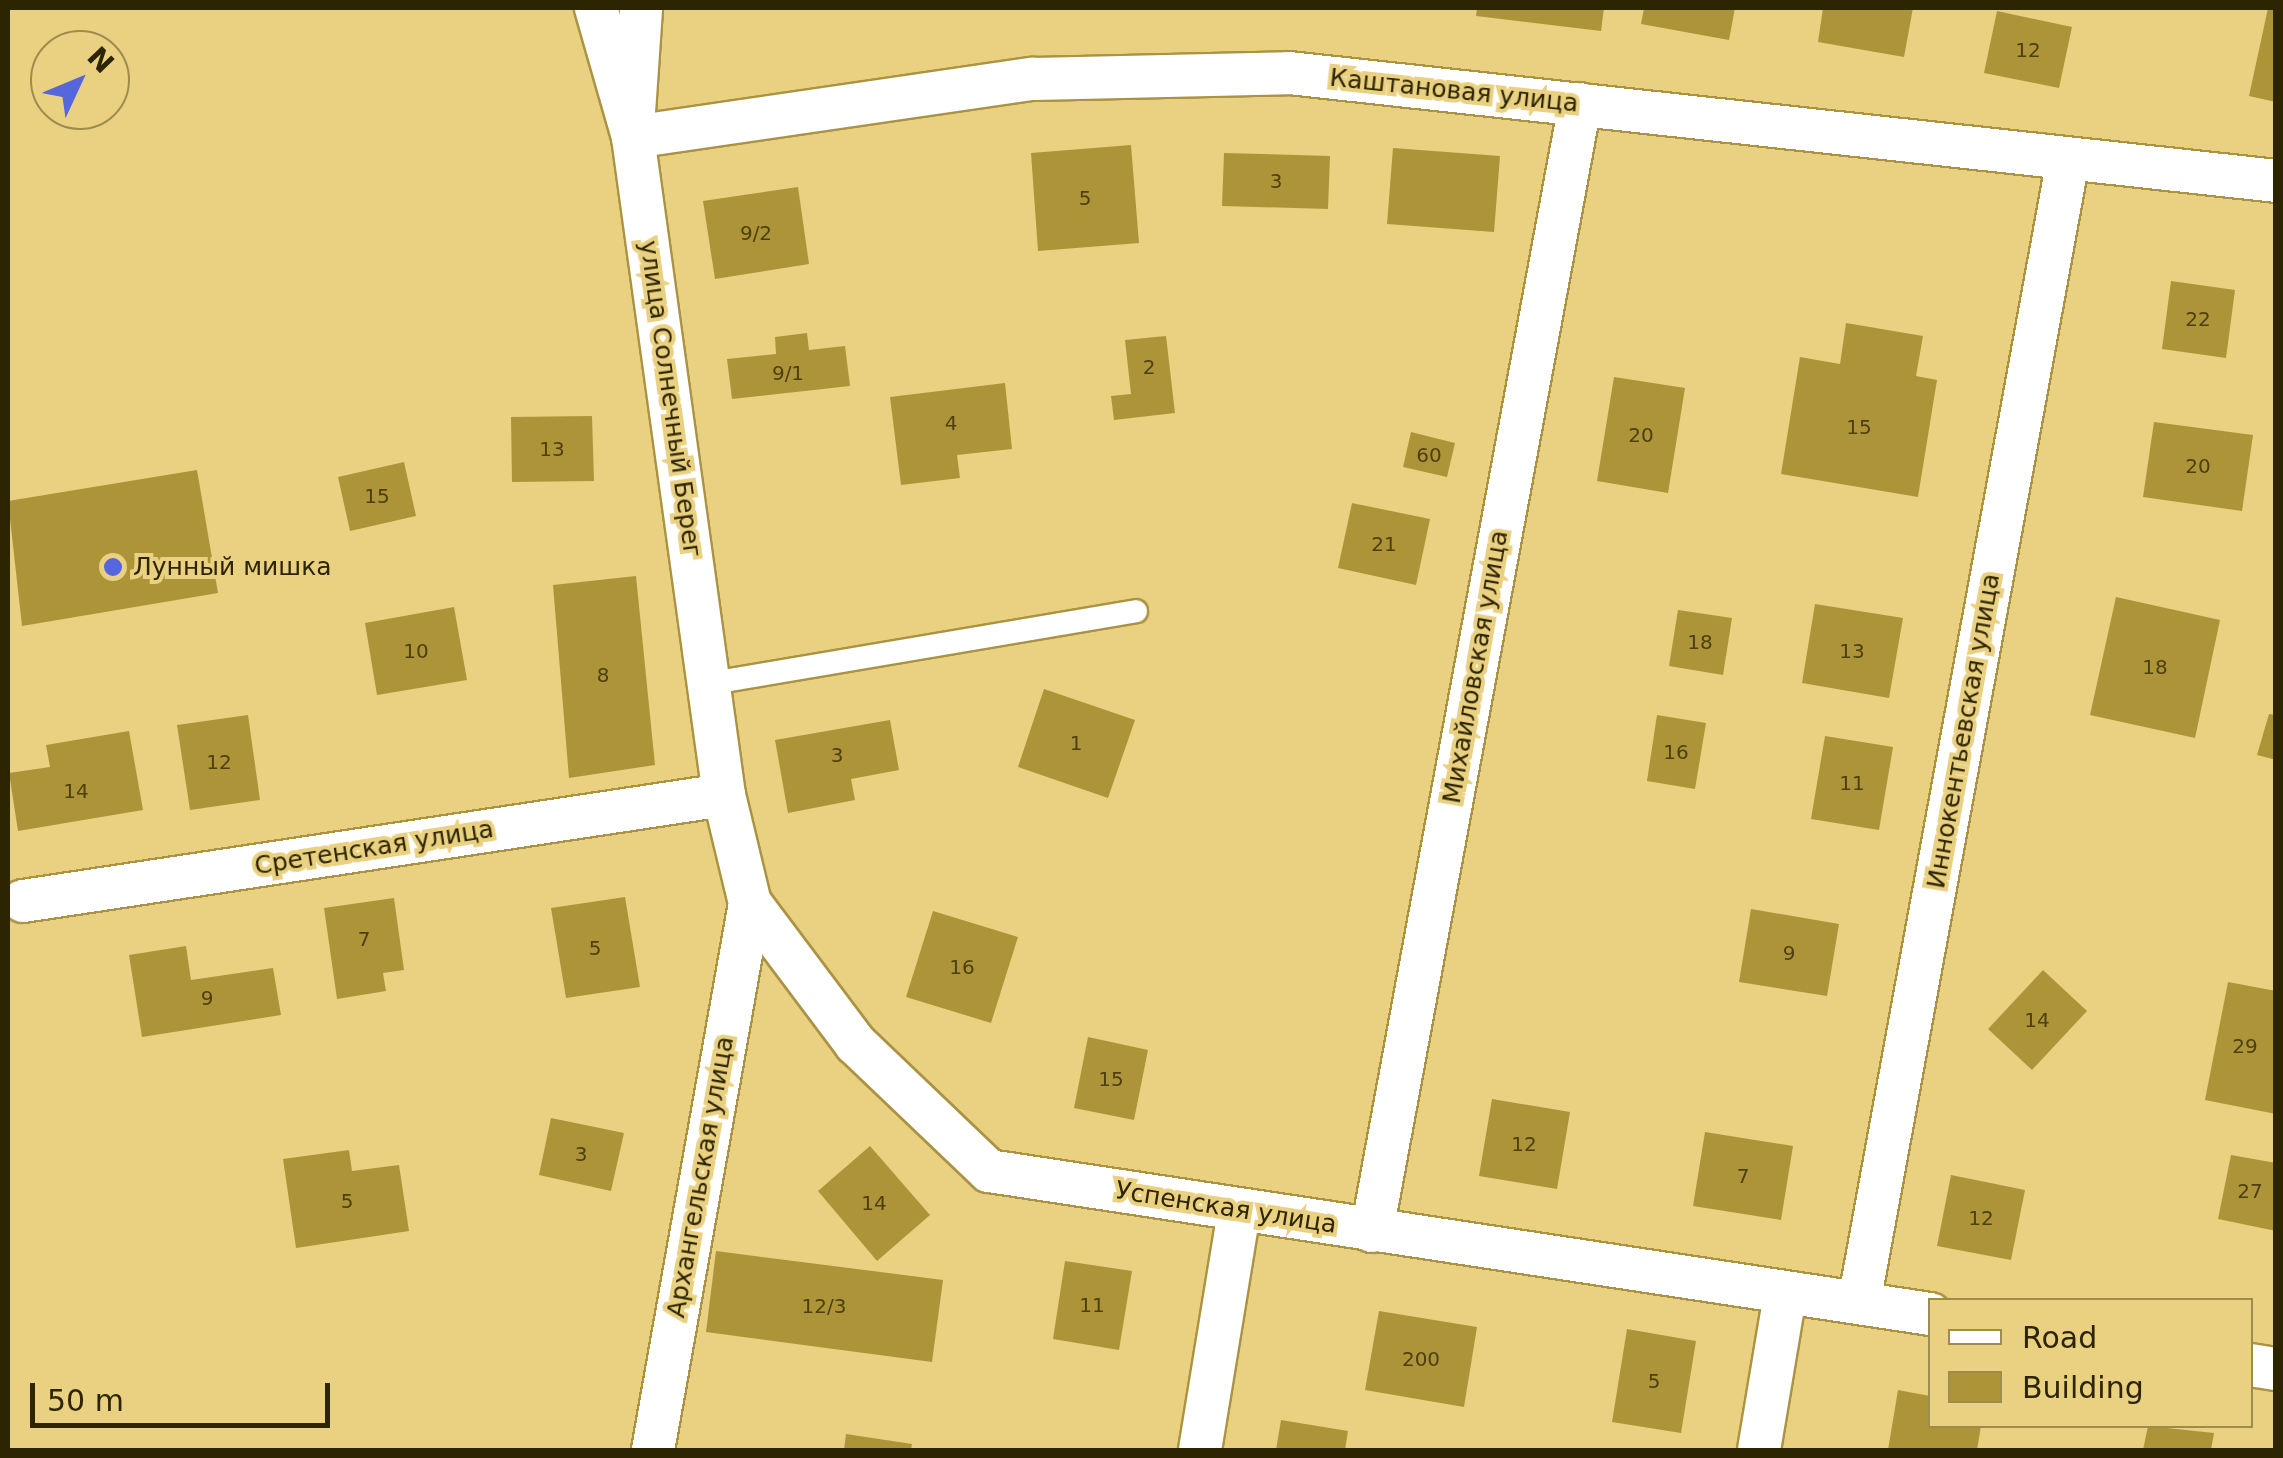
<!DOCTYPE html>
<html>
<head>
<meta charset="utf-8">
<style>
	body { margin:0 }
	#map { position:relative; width:2283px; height:1458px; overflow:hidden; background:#e9d181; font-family:"DejaVu Sans",sans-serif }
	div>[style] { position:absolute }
	.building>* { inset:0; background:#ae9438 }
	.roads { filter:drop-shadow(2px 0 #aa9343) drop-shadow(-2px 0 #aa9343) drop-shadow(0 2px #aa9343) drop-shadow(0 -2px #aa9343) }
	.service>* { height:22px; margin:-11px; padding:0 11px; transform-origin:11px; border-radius:11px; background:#fff }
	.minor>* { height:42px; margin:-21px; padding:0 21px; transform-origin:21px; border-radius:21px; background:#fff }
	.dots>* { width:28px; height:28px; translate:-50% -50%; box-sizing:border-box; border:5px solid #e9d181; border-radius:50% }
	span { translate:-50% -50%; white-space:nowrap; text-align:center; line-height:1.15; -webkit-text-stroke:8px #e9d181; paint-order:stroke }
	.number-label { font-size:20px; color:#4d4010 }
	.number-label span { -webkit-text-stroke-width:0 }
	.street-label { font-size:25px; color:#2d2402 }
	.poi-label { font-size:25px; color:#2d2402 }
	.left { translate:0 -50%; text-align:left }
	.frame { position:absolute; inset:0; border:10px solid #2d2402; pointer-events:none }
	.legend { position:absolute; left:1928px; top:1298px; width:325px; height:130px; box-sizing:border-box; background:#e9d181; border:2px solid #9e8c4e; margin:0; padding:12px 18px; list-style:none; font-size:30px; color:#2d2402 }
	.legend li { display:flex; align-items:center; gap:20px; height:50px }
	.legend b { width:50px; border:2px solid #9e8c4e }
	.north { position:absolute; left:30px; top:30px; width:100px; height:100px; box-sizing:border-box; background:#e9d181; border:2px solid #9e8c4e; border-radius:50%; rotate:46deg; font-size:28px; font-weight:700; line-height:40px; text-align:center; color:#2d2402 }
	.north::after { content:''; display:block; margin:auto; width:35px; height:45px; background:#5666dc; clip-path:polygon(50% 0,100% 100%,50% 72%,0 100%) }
	.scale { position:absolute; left:30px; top:1383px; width:300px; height:45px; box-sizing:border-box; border:5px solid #2d2402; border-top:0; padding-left:12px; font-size:30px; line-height:35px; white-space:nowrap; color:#2d2402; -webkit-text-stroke:8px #e9d181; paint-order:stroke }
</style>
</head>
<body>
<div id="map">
	<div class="building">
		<i style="clip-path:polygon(1477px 8px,1604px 8px,1601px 31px,1476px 16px)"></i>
		<i style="clip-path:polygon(1644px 8px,1735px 8px,1729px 40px,1641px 24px)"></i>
		<i style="clip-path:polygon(1823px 8px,1913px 8px,1904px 57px,1818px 42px)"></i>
		<i style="clip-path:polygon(2268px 8px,2276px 8px,2276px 102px,2249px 96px)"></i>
		<i style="clip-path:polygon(1997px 11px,2072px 27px,2059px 88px,1984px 73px)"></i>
		<i style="clip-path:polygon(1131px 145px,1139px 243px,1038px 251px,1031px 153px)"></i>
		<i style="clip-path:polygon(1393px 148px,1500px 156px,1494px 232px,1387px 224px)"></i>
		<i style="clip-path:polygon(1224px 153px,1330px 156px,1328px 209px,1222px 206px)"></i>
		<i style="clip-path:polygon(798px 187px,809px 264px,715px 279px,703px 201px)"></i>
		<i style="clip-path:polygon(2171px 281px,2235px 290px,2226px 358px,2162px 349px)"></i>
		<i style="clip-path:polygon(1846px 323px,1923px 336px,1916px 376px,1937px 380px,1918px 497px,1781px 474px,1800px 357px,1840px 364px)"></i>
		<i style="clip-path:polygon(807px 333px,809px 350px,845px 346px,850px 386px,732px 399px,727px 359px,776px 354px,775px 337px)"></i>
		<i style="clip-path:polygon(1166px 336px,1175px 413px,1114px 420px,1111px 396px,1131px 394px,1125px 340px)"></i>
		<i style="clip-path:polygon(1614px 377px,1685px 388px,1668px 493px,1597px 481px)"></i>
		<i style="clip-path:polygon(1005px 383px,1012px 449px,957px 455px,960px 478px,901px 485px,890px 397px)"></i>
		<i style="clip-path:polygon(592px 416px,594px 481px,512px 482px,511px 417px)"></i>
		<i style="clip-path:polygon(2154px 422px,2253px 435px,2242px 511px,2143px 497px)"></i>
		<i style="clip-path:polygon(1411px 432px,1455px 443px,1447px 477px,1403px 467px)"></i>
		<i style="clip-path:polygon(404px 462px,416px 516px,350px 531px,338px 477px)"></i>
		<i style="clip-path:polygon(197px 470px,218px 593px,22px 626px,8px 501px)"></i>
		<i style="clip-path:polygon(1352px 503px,1430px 519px,1416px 585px,1338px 568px)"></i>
		<i style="clip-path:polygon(636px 576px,655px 765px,569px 778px,553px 585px)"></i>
		<i style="clip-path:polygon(2116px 597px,2220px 620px,2195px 738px,2090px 715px)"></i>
		<i style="clip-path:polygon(1815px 604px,1903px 618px,1889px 698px,1802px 683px)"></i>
		<i style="clip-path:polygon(454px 607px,467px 680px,377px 695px,365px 623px)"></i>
		<i style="clip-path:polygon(1678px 610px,1732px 618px,1723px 675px,1669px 666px)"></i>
		<i style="clip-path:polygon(1044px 689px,1135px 720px,1108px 798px,1018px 767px)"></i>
		<i style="clip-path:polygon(2269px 714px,2276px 715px,2276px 760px,2257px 755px)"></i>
		<i style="clip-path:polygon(248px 715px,260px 800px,190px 810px,177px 725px)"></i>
		<i style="clip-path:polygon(1657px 715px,1706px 723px,1695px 789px,1647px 781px)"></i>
		<i style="clip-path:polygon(890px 720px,899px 770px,851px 779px,855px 800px,788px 813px,775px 740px)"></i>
		<i style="clip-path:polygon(129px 731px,143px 810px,18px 831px,9px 773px,50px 767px,46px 745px)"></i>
		<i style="clip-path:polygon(1825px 736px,1893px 747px,1879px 830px,1811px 819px)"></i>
		<i style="clip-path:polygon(625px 897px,640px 987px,566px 998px,551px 908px)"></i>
		<i style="clip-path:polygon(394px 898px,404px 970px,383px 973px,386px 991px,337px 999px,324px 908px)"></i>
		<i style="clip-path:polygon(1751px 909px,1839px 924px,1827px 996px,1739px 982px)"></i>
		<i style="clip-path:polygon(933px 911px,1018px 937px,991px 1023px,906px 997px)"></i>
		<i style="clip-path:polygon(186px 946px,191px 980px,273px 968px,281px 1015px,142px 1037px,129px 955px)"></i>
		<i style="clip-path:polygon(2043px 970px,2087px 1011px,2032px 1070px,1988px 1029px)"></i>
		<i style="clip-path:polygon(2228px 982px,2276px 991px,2276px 1114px,2205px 1100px)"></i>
		<i style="clip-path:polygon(1088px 1037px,1148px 1050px,1134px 1120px,1074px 1108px)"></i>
		<i style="clip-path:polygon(1492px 1099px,1570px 1112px,1557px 1189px,1479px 1176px)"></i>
		<i style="clip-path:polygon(551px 1118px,624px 1133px,611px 1191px,539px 1175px)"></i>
		<i style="clip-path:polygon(1705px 1132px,1793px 1146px,1781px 1220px,1693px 1206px)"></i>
		<i style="clip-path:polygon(870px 1146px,930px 1215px,877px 1261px,818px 1191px)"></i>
		<i style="clip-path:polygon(349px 1150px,352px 1171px,399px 1165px,409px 1231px,296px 1248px,283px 1159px)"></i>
		<i style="clip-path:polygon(2231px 1155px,2276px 1163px,2276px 1231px,2218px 1219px)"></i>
		<i style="clip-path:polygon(1951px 1175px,2025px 1190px,2011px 1260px,1937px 1246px)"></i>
		<i style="clip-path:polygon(716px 1251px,943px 1280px,932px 1362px,706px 1332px)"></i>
		<i style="clip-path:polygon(1065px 1261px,1132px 1271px,1119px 1350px,1053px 1339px)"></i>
		<i style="clip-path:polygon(1379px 1311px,1477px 1327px,1464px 1407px,1365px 1390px)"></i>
		<i style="clip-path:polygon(1627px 1329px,1696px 1341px,1681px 1433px,1612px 1422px)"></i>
		<i style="clip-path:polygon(1898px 1390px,1930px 1396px,1930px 1426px,1981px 1426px,1977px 1450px,1888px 1450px)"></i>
		<i style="clip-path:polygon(1281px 1420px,1348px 1431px,1345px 1450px,1276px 1450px)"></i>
		<i style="clip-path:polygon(2148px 1426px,2214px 1433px,2211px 1450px,2143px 1450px)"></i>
		<i style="clip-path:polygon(846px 1434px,912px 1444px,911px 1450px,844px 1450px)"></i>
	</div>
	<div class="roads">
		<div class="service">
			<i style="left:712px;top:683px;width:430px;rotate:-9.6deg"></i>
		</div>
		<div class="minor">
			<i style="left:596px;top:8px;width:134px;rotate:74deg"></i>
			<i style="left:633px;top:137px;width:664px;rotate:82.13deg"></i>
			<i style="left:724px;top:795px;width:111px;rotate:76.5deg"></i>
			<i style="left:750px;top:903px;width:176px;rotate:53.1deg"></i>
			<i style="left:856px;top:1044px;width:184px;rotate:43.7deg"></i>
			<i style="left:989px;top:1171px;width:952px;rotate:8.64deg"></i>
			<i style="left:634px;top:112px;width:104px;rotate:-86.1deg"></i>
			<i style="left:633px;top:137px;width:404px;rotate:-8.3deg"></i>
			<i style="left:1033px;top:79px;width:256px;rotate:-1.3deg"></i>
			<i style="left:1289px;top:73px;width:993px;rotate:6.24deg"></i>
			<i style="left:23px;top:901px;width:709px;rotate:-8.6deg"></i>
			<i style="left:1372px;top:1231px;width:1146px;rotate:-79.54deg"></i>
			<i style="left:1859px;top:1303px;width:1162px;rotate:-79.64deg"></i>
			<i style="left:2250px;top:1365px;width:26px;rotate:9deg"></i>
			<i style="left:653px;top:1450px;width:556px;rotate:-79.94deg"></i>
			<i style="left:1200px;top:1450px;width:242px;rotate:-80.7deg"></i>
			<i style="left:1759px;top:1450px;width:157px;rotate:-80.5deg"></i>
		</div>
	</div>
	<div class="dots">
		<i style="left:113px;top:567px;background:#5666dc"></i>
	</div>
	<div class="number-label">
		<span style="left:2028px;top:50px">12</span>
		<span style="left:1276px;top:181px">3</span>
		<span style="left:1085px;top:198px">5</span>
		<span style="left:756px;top:233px">9/2</span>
		<span style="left:2198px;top:319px">22</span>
		<span style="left:1149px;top:367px">2</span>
		<span style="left:788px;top:373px">9/1</span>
		<span style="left:951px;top:423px">4</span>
		<span style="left:1859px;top:427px">15</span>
		<span style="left:1641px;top:435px">20</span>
		<span style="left:552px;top:449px">13</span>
		<span style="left:1429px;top:455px">60</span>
		<span style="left:2198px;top:466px">20</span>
		<span style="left:377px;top:496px">15</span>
		<span style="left:1384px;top:544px">21</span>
		<span style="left:1700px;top:642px">18</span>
		<span style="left:416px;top:651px">10</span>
		<span style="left:1852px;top:651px">13</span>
		<span style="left:2155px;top:667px">18</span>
		<span style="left:603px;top:675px">8</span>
		<span style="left:1076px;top:743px">1</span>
		<span style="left:1676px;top:752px">16</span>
		<span style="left:837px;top:755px">3</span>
		<span style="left:219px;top:762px">12</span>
		<span style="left:1852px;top:783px">11</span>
		<span style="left:76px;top:791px">14</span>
		<span style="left:364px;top:939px">7</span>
		<span style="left:595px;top:948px">5</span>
		<span style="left:1789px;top:953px">9</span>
		<span style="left:962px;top:967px">16</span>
		<span style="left:207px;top:998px">9</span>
		<span style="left:2037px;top:1020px">14</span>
		<span style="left:2245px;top:1046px">29</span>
		<span style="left:1111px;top:1079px">15</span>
		<span style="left:1524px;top:1144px">12</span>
		<span style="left:581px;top:1154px">3</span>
		<span style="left:1743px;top:1176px">7</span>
		<span style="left:2250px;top:1191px">27</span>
		<span style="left:347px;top:1201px">5</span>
		<span style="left:874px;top:1203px">14</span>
		<span style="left:1981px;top:1218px">12</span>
		<span style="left:1092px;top:1305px">11</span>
		<span style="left:824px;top:1306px">12/3</span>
		<span style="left:1421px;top:1359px">200</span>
		<span style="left:1654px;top:1381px">5</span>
	</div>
	<div class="street-label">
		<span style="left:1454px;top:91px;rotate:6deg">Каштановая улица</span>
		<span style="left:670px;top:399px;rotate:82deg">улица Солнечный Берег</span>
		<span style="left:1476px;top:667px;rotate:-80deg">Михайловская улица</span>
		<span style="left:1964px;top:731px;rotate:-80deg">Иннокентьевская улица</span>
		<span style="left:374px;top:848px;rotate:-9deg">Сретенская улица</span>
		<span style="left:701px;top:1177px;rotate:-80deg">Архангельская улица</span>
		<span style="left:1226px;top:1208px;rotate:9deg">Успенская улица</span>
	</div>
	<div class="poi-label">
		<span class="left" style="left:133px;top:567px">Лунный мишка</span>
	</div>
	<div class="frame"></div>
	<ul class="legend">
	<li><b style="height:12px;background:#fff"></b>Road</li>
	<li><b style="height:28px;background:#ae9438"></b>Building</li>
	</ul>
	<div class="north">N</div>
	<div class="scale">50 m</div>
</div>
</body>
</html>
